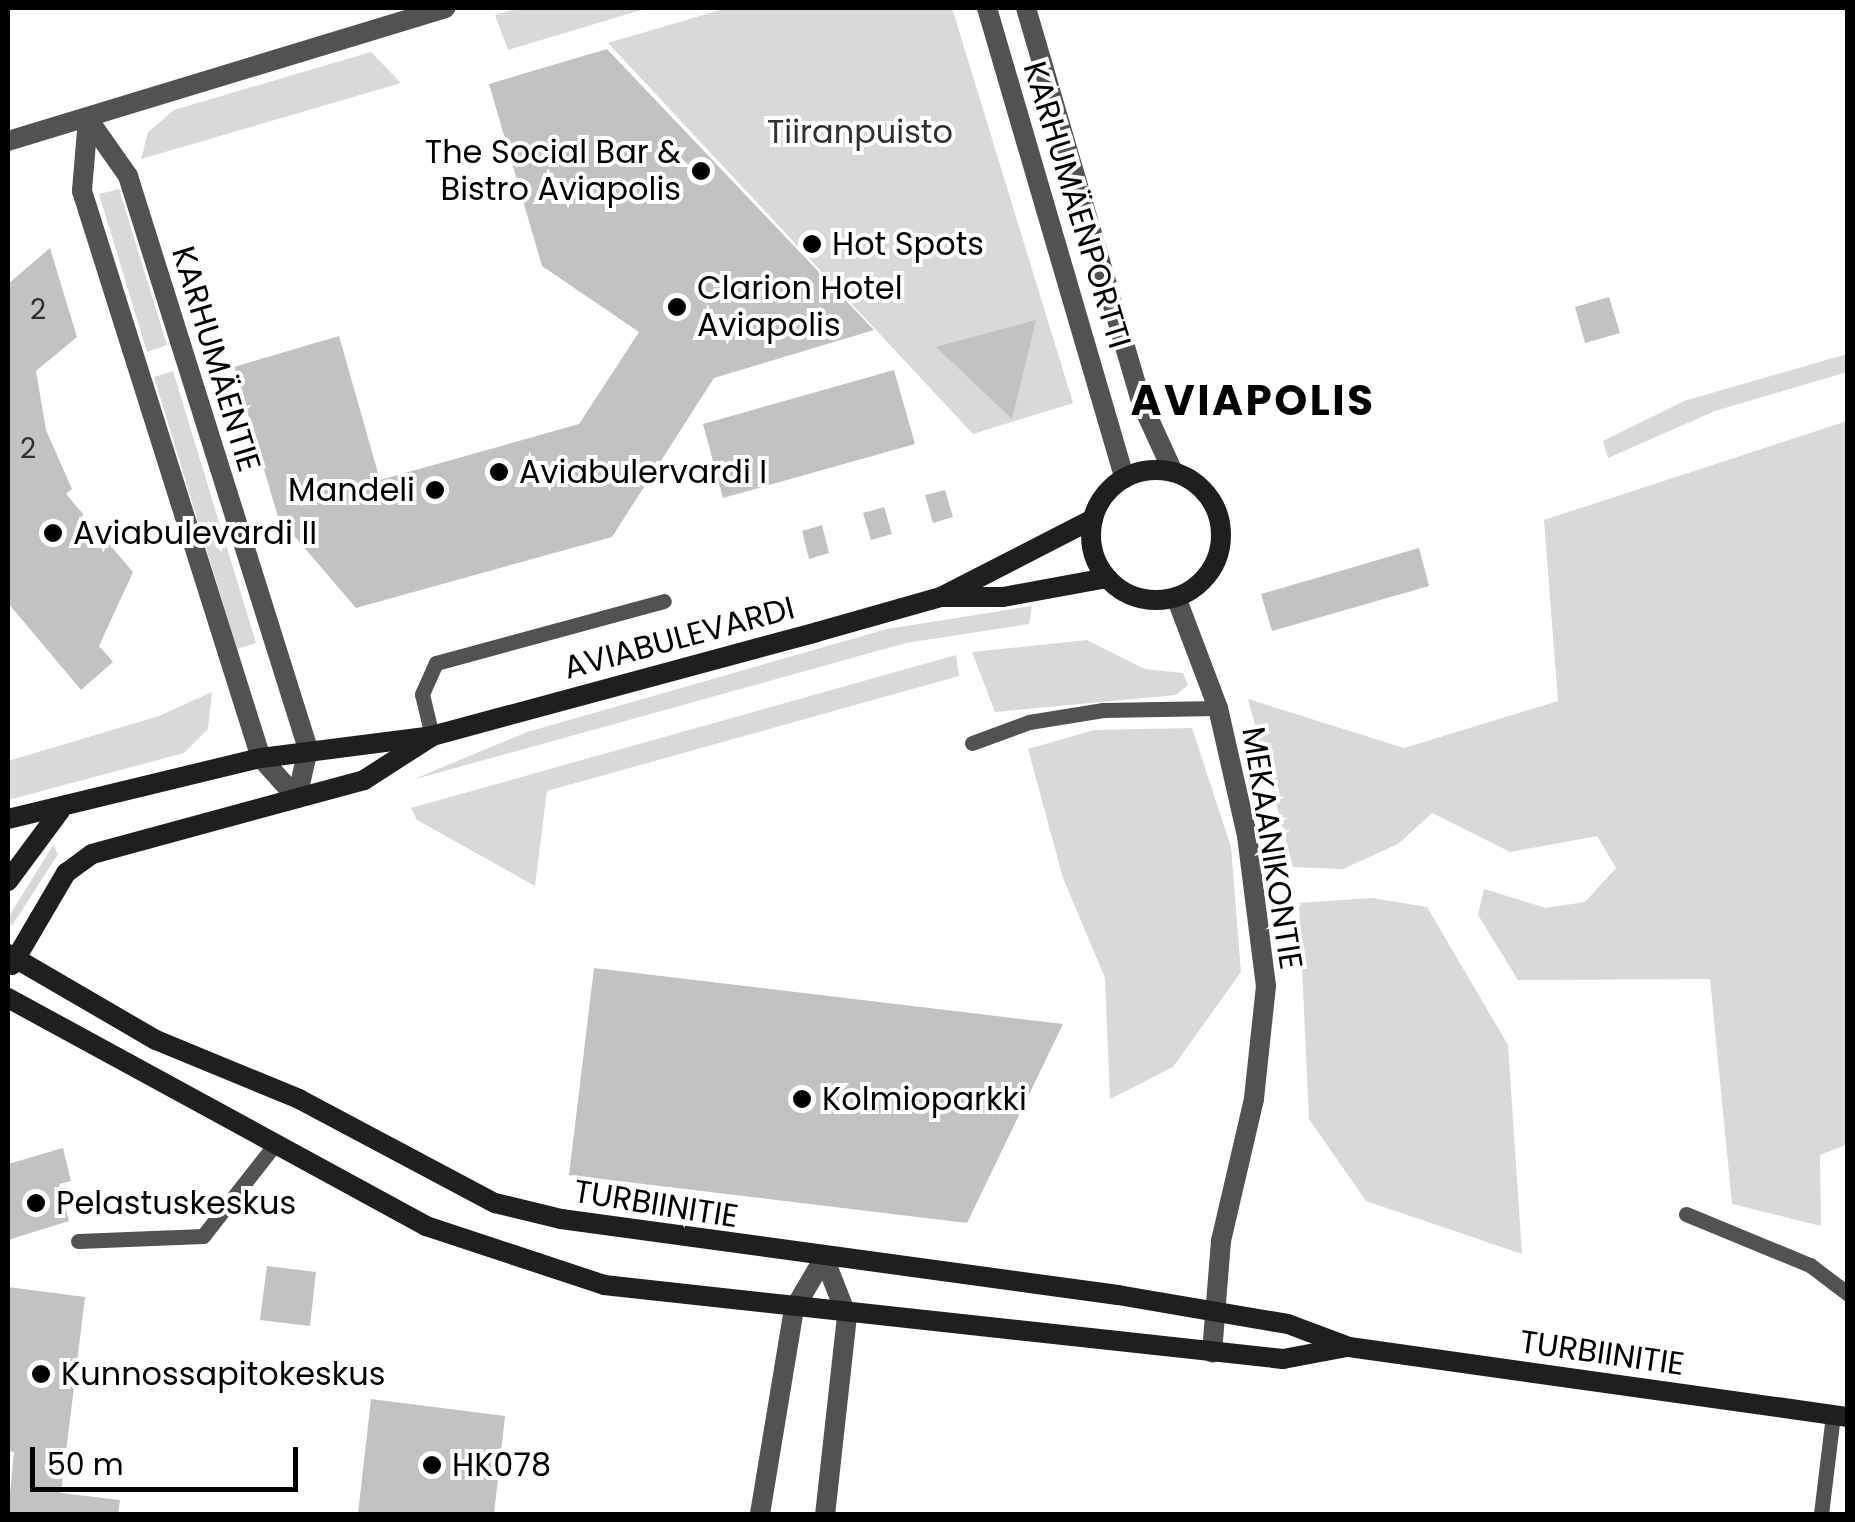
<!DOCTYPE html>
<html>
<head>
<meta charset="utf-8">
<style>
	body { margin:0 }
	#map { position:relative; width:1855px; height:1522px; overflow:hidden; background:#fff; font-family:Poppins,sans-serif }
	div>[style] { position:absolute }
	.green>* { inset:0; background:#d9d9d9 }
	.building>* { inset:0; background:#c2c2c2 }
	.lane>* { height:15px; margin:-7.5px; padding:0 7.5px; transform-origin:7.5px; border-radius:7.5px; background:#525252 }
	.street>* { height:20px; margin:-10px; padding:0 10px; transform-origin:10px; border-radius:10px; background:#525252 }
	.secondary>* { height:20px; margin:-10px; padding:0 10px; transform-origin:10px; border-radius:10px; background:#1f1f1f }
	.secondary>.ring { margin:-10px; padding:0; box-sizing:content-box; background:none; border:20px solid #1f1f1f; border-radius:50% }
	.dots>* { width:28px; height:28px; translate:-50% -50%; box-sizing:border-box; border:5px solid #fff; border-radius:50% }
	span { translate:-50% -50%; white-space:nowrap; text-align:center; line-height:1.15; -webkit-text-stroke:8px #fff; paint-order:stroke }
	.number-label { font-size:28px; color:#303030 }
	.number-label span { -webkit-text-stroke-width:0 }
	.park-label { font-size:32px; color:#303030 }
	.poi-label { font-size:32px; color:#000 }
	.right { translate:-100% -50%; text-align:right }
	.left { translate:0 -50%; text-align:left }
	.street-label { font-size:32px; color:#000 }
	.district-label { font-size:42px; color:#000; font-weight:700; letter-spacing:2.5px }
	.frame { position:absolute; inset:0; border:10px solid #000; pointer-events:none }
	.scale { position:absolute; left:30px; top:1447px; width:268px; height:45px; box-sizing:border-box; border:5px solid #000; border-top:0; padding-left:12px; font-size:30px; line-height:35px; white-space:nowrap; color:#000; -webkit-text-stroke:8px #fff; paint-order:stroke }
</style>
</head>
<body>
<div id="map">
	<div class="green">
		<i style="clip-path:polygon(520px 8px,648px 8px,508px 50px,495px 15px)"></i>
		<i style="clip-path:polygon(727px 8px,952px 8px,1073px 403px,973px 434px,608px 43px)"></i>
		<i style="clip-path:polygon(371px 52px,401px 83px,141px 159px,148px 132px,174px 110px)"></i>
		<i style="clip-path:polygon(119px 189px,167px 345px,147px 352px,99px 194px)"></i>
		<i style="clip-path:polygon(1847px 354px,1847px 372px,1715px 411px,1608px 458px,1603px 441px,1684px 401px)"></i>
		<i style="clip-path:polygon(173px 371px,256px 643px,237px 649px,154px 377px)"></i>
		<i style="clip-path:polygon(1847px 421px,1848px 1144px,1820px 1155px,1821px 1226px,1732px 1204px,1710px 979px,1518px 980px,1478px 915px,1484px 889px,1546px 908px,1585px 902px,1616px 868px,1597px 836px,1510px 852px,1432px 813px,1398px 844px,1343px 869px,1293px 867px,1248px 699px,1404px 748px,1558px 701px,1544px 520px)"></i>
		<i style="clip-path:polygon(1032px 606px,1029px 624px,906px 643px,412px 780px,527px 732px,887px 629px)"></i>
		<i style="clip-path:polygon(1087px 640px,1145px 669px,1183px 673px,1188px 685px,1176px 695px,995px 712px,972px 652px)"></i>
		<i style="clip-path:polygon(956px 655px,959px 676px,547px 791px,535px 886px,417px 820px,411px 808px)"></i>
		<i style="clip-path:polygon(212px 692px,208px 729px,184px 753px,8px 800px,8px 761px,159px 716px)"></i>
		<i style="clip-path:polygon(1192px 728px,1231px 847px,1241px 972px,1173px 1067px,1110px 1099px,1105px 978px,1063px 878px,1028px 749px,1094px 730px)"></i>
		<i style="clip-path:polygon(53px 845px,58px 854px,12px 926px,8px 918px)"></i>
		<i style="clip-path:polygon(1372px 898px,1427px 907px,1508px 1045px,1522px 1254px,1366px 1201px,1309px 1119px,1299px 903px)"></i>
	</div>
	<div class="building">
		<i style="clip-path:polygon(607px 49px,874px 330px,714px 378px,612px 537px,356px 608px,278px 517px,234px 367px,339px 336px,380px 480px,579px 424px,639px 332px,542px 266px,489px 84px)"></i>
		<i style="clip-path:polygon(50px 248px,77px 337px,36px 371px,46px 430px,72px 489px,66px 494px,133px 572px,99px 646px,113px 662px,81px 690px,8px 603px,8px 284px)"></i>
		<i style="clip-path:polygon(1609px 297px,1620px 333px,1585px 343px,1575px 307px)"></i>
		<i style="clip-path:polygon(1036px 320px,1012px 419px,936px 347px)"></i>
		<i style="clip-path:polygon(894px 370px,915px 444px,723px 498px,703px 424px)"></i>
		<i style="clip-path:polygon(945px 490px,953px 517px,933px 523px,925px 495px)"></i>
		<i style="clip-path:polygon(884px 507px,892px 534px,871px 540px,863px 513px)"></i>
		<i style="clip-path:polygon(822px 525px,829px 553px,809px 559px,802px 531px)"></i>
		<i style="clip-path:polygon(1419px 548px,1429px 586px,1272px 631px,1261px 594px)"></i>
		<i style="clip-path:polygon(594px 968px,1063px 1024px,967px 1223px,569px 1175px)"></i>
		<i style="clip-path:polygon(63px 1148px,71px 1181px,59px 1184px,69px 1221px,8px 1240px,8px 1164px)"></i>
		<i style="clip-path:polygon(267px 1266px,316px 1272px,310px 1326px,260px 1320px)"></i>
		<i style="clip-path:polygon(8px 1287px,85px 1297px,61px 1493px,120px 1500px,118px 1514px,8px 1514px,14px 1452px,8px 1451px)"></i>
		<i style="clip-path:polygon(371px 1399px,505px 1416px,494px 1514px,358px 1514px)"></i>
	</div>
	<div class="lane">
		<i style="left:432px;top:736px;width:43px;rotate:-103.4deg"></i>
		<i style="left:422px;top:694px;width:34px;rotate:-66deg"></i>
		<i style="left:436px;top:663px;width:236px;rotate:-15.2deg"></i>
		<i style="left:972px;top:743px;width:61px;rotate:-20.2deg"></i>
		<i style="left:1029px;top:722px;width:75px;rotate:-9.2deg"></i>
		<i style="left:1103px;top:710px;width:115px;rotate:-1deg"></i>
		<i style="left:1686px;top:1214px;width:134px;rotate:22.4deg"></i>
		<i style="left:1810px;top:1265px;width:48px;rotate:37.3deg"></i>
		<i style="left:78px;top:1241px;width:125px;rotate:-2.3deg"></i>
		<i style="left:203px;top:1236px;width:112px;rotate:-51.9deg"></i>
		<i style="left:1821px;top:1514px;width:100px;rotate:-83.1deg"></i>
	</div>
	<div class="street">
		<i style="left:987px;top:8px;width:490px;rotate:73.7deg"></i>
		<i style="left:1026px;top:8px;width:410px;rotate:73.7deg"></i>
		<i style="left:1141px;top:402px;width:77px;rotate:65.4deg"></i>
		<i style="left:88px;top:119px;width:72px;rotate:94.8deg"></i>
		<i style="left:82px;top:191px;width:595px;rotate:72.48deg"></i>
		<i style="left:261px;top:758px;width:54px;rotate:48deg"></i>
		<i style="left:88px;top:119px;width:70px;rotate:54.9deg"></i>
		<i style="left:128px;top:176px;width:601px;rotate:72.56deg"></i>
		<i style="left:308px;top:749px;width:50px;rotate:102.7deg"></i>
		<i style="left:8px;top:141px;width:457px;rotate:-16.9deg"></i>
		<i style="left:1176px;top:597px;width:119px;rotate:69.3deg"></i>
		<i style="left:1218px;top:708px;width:131px;rotate:77.2deg"></i>
		<i style="left:1247px;top:836px;width:151px;rotate:82.8deg"></i>
		<i style="left:1266px;top:986px;width:114px;rotate:96.1deg"></i>
		<i style="left:1254px;top:1099px;width:146px;rotate:103.1deg"></i>
		<i style="left:1221px;top:1241px;width:112px;rotate:94.6deg"></i>
		<i style="left:824px;top:1258px;width:62px;rotate:68.4deg"></i>
		<i style="left:847px;top:1316px;width:199px;rotate:96.3deg"></i>
		<i style="left:760px;top:1514px;width:208px;rotate:-80.6deg"></i>
		<i style="left:794px;top:1309px;width:59px;rotate:-59.5deg"></i>
	</div>
	<div class="secondary">
		<i class="ring" style="left:1091px;top:470px;width:110px;height:110px"></i>
		<i style="left:941px;top:597px;width:62px"></i>
		<i style="left:1003px;top:597px;width:106px;rotate:-10.4deg"></i>
		<i style="left:8px;top:819px;width:260px;rotate:-13.6deg"></i>
		<i style="left:261px;top:758px;width:172px;rotate:-7.3deg"></i>
		<i style="left:432px;top:736px;width:399px;rotate:-15.1deg"></i>
		<i style="left:817px;top:632px;width:129px;rotate:-15.8deg"></i>
		<i style="left:941px;top:597px;width:171px;rotate:-27.2deg"></i>
		<i style="left:8px;top:881px;width:87px;rotate:-53.4deg"></i>
		<i style="left:8px;top:954px;width:171px;rotate:30.2deg"></i>
		<i style="left:156px;top:1040px;width:155px;rotate:22.4deg"></i>
		<i style="left:299px;top:1099px;width:222px;rotate:28deg"></i>
		<i style="left:495px;top:1203px;width:68px;rotate:13.6deg"></i>
		<i style="left:561px;top:1219px;width:562px;rotate:7.77deg"></i>
		<i style="left:1118px;top:1295px;width:172px;rotate:9.7deg"></i>
		<i style="left:1288px;top:1324px;width:65px;rotate:20.7deg"></i>
		<i style="left:1349px;top:1347px;width:504px;rotate:7.99deg"></i>
		<i style="left:12px;top:965px;width:107px;rotate:-59.6deg"></i>
		<i style="left:66px;top:873px;width:32px;rotate:-36deg"></i>
		<i style="left:92px;top:854px;width:282px;rotate:-15.2deg"></i>
		<i style="left:364px;top:780px;width:80px;rotate:-32.7deg"></i>
		<i style="left:8px;top:998px;width:476px;rotate:28.6deg"></i>
		<i style="left:426px;top:1226px;width:188px;rotate:18.3deg"></i>
		<i style="left:604px;top:1285px;width:683px;rotate:6.22deg"></i>
		<i style="left:1283px;top:1359px;width:65px;rotate:-10.6deg"></i>
	</div>
	<div class="dots">
		<i style="left:701px;top:171px;background:#000"></i>
		<i style="left:812px;top:244px;background:#000"></i>
		<i style="left:677px;top:307px;background:#000"></i>
		<i style="left:499px;top:472px;background:#000"></i>
		<i style="left:435px;top:490px;background:#000"></i>
		<i style="left:53px;top:533px;background:#000"></i>
		<i style="left:802px;top:1099px;background:#000"></i>
		<i style="left:36px;top:1203px;background:#000"></i>
		<i style="left:41px;top:1374px;background:#000"></i>
		<i style="left:432px;top:1465px;background:#000"></i>
	</div>
	<div class="number-label">
		<span style="left:38px;top:310px">2</span>
		<span style="left:28px;top:449px">2</span>
	</div>
	<div class="park-label">
		<span style="left:860px;top:132px">Tiiranpuisto</span>
	</div>
	<div class="poi-label">
		<span class="right" style="left:681px;top:171px">The Social Bar &amp;<br>Bistro Aviapolis</span>
		<span class="left" style="left:832px;top:244px">Hot Spots</span>
		<span class="left" style="left:697px;top:307px">Clarion Hotel<br>Aviapolis</span>
		<span class="left" style="left:519px;top:472px">Aviabulervardi I</span>
		<span class="right" style="left:415px;top:490px">Mandeli</span>
		<span class="left" style="left:73px;top:533px">Aviabulevardi II</span>
		<span class="left" style="left:822px;top:1099px">Kolmioparkki</span>
		<span class="left" style="left:56px;top:1203px">Pelastuskeskus</span>
		<span class="left" style="left:61px;top:1374px">Kunnossapitokeskus</span>
		<span class="left" style="left:452px;top:1465px">HK078</span>
	</div>
	<div class="street-label">
		<span style="left:1077px;top:205px;rotate:73deg">KARHUMÄENPORTTI</span>
		<span style="left:216px;top:359px;rotate:73deg">KARHUMÄENTIE</span>
		<span style="left:679px;top:638px;rotate:-15deg">AVIABULEVARDI</span>
		<span style="left:1272px;top:848px;rotate:81deg">MEKAANIKONTIE</span>
		<span style="left:656px;top:1204px;rotate:9deg">TURBIINITIE</span>
		<span style="left:1602px;top:1353px;rotate:8deg">TURBIINITIE</span>
	</div>
	<div class="district-label">
		<span style="left:1253px;top:401px">AVIAPOLIS</span>
	</div>
	<div class="frame"></div>
	<div class="scale">50 m</div>
</div>
</body>
</html>
